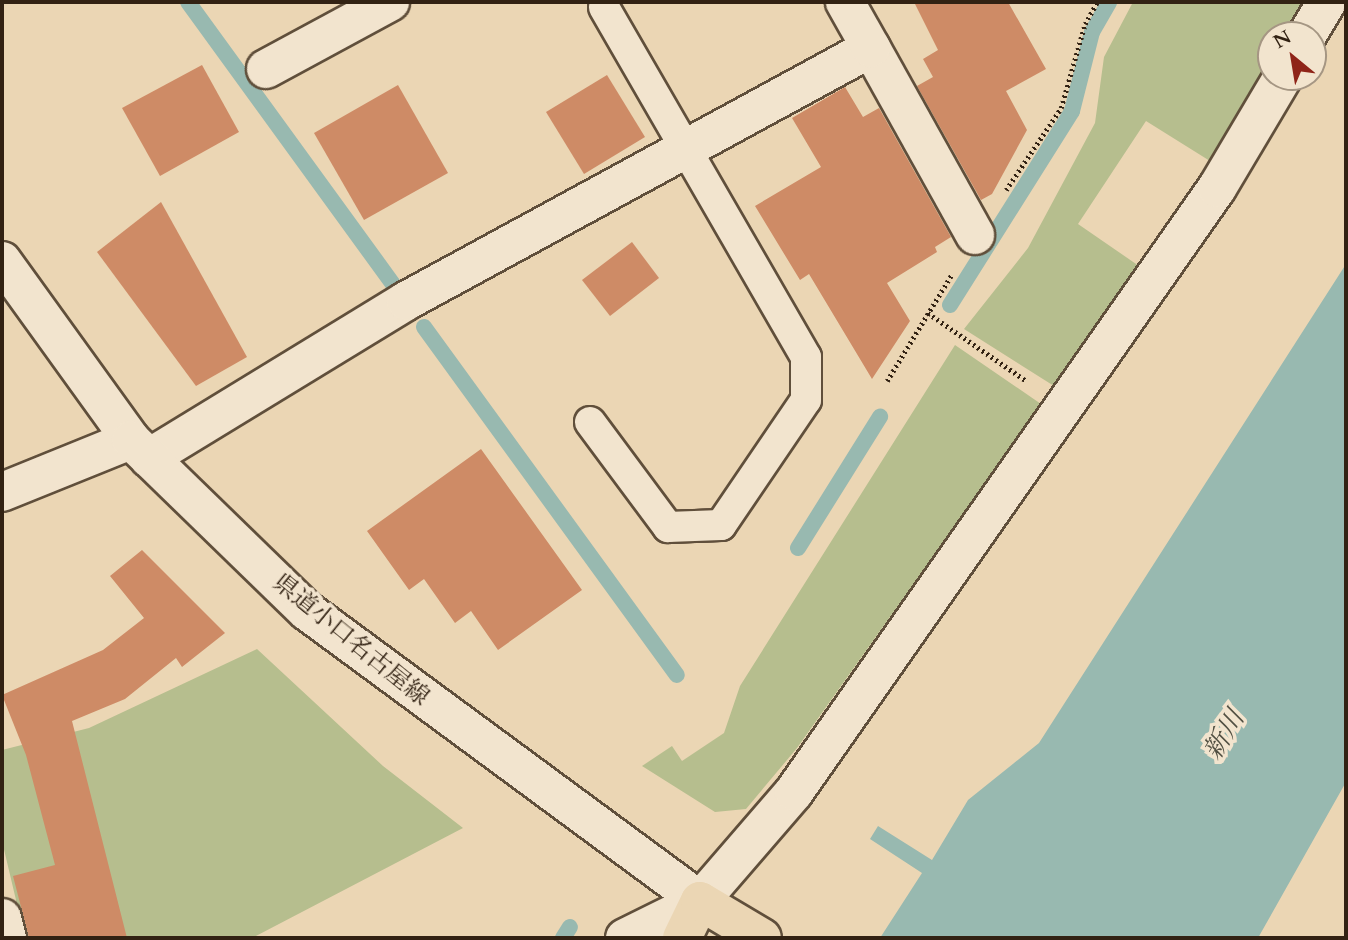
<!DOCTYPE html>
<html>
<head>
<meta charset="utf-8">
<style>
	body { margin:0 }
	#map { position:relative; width:1348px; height:940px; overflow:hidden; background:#ebd6b4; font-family:Cardo,"Noto Serif JP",serif }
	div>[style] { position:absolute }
	.green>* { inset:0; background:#b6be8e }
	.water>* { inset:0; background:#98b9b0 }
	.stream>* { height:16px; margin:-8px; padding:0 8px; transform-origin:8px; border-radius:8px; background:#98b9b0 }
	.building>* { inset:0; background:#ce8b66 }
	.path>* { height:4.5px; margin-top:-2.25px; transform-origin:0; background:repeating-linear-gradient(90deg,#322213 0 2px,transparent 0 5.5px) }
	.roads { filter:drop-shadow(2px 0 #604f3b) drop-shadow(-2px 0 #604f3b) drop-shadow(0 2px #604f3b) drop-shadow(0 -2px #604f3b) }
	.service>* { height:30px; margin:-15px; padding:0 15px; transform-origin:15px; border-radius:15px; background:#f2e4ce }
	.minor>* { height:38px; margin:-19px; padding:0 19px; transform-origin:19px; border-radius:19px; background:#f2e4ce }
	.secondary>* { height:38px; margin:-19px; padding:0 19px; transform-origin:19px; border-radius:19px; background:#f2e4ce }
	.primary>* { height:38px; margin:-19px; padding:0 19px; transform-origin:19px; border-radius:19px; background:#ebd6b4 }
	span { translate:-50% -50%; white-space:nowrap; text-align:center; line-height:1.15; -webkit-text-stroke:7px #f2e4ce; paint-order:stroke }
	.street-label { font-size:24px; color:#322213 }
	.water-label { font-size:26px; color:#514f42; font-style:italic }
	.frame { position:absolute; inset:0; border:4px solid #322213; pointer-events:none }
	.north { position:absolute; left:1257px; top:21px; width:70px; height:70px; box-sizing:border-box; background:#f2e4ce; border:2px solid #a59683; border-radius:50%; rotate:330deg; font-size:19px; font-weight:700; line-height:28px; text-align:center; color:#322213 }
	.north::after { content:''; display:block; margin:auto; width:24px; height:32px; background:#8f2418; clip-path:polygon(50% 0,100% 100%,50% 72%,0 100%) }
</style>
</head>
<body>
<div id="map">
	<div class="green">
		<i style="clip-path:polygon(1133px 2px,1308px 2px,1287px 35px,1271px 35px,1271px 62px,1210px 161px,1146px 121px,1078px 224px,1139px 266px,1054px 386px,964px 329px,1028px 248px,1095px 123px,1104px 57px)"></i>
		<i style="clip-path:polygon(955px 345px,1041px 404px,797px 748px,746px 809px,715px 812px,642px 766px,672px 746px,682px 761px,724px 733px,740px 686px)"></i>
		<i style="clip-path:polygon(257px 649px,383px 766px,463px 828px,252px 938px,25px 938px,2px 841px,2px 750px,89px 728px)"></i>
	</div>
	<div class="water">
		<i style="clip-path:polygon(1346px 264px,1346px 782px,1258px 938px,880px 938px,922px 873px,870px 839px,878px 826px,932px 860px,968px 800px,1039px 743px)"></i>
	</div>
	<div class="stream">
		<i style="left:188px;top:2px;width:349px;rotate:54deg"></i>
		<i style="left:950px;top:305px;width:229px;rotate:-57.8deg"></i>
		<i style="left:1072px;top:111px;width:81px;rotate:-75.8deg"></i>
		<i style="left:1092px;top:32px;width:34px;rotate:-60deg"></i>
		<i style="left:424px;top:327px;width:430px;rotate:54deg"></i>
		<i style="left:798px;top:548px;width:155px;rotate:-58deg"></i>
		<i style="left:563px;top:938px;width:13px;rotate:-58deg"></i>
	</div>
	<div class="building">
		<i style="clip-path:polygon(914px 2px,1008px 2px,1046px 69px,1006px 91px,1027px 130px,992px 194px,981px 200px,917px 86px,933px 77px,923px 59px,938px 50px)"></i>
		<i style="clip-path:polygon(202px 65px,239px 132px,160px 176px,122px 108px)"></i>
		<i style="clip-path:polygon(607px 75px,645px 137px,584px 174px,546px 112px)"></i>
		<i style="clip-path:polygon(398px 85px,448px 173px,364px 220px,314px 133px)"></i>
		<i style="clip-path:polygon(845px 87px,863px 117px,879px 108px,951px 237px,935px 247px,937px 252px,887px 283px,910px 321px,872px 379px,809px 274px,800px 280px,755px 206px,821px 167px,792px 118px)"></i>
		<i style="clip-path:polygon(161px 202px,247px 357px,196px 386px,97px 252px)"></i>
		<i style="clip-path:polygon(632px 242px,659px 278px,610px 316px,582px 280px)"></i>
		<i style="clip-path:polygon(481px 449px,582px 590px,498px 650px,471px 611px,455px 623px,424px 579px,409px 590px,367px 531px)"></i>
		<i style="clip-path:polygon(142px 550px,225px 633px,182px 667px,176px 658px,125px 699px,72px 721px,127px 938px,29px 938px,13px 876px,55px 865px,26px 755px,2px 695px,103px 650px,144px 618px,110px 576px)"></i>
	</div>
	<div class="path">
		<i style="left:1006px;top:190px;width:99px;rotate:-56.1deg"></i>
		<i style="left:1061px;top:108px;width:87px;rotate:-74.1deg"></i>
		<i style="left:1085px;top:24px;width:25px;rotate:-61deg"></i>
		<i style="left:928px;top:313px;width:118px;rotate:34.6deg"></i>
		<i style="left:887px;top:381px;width:125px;rotate:-58.7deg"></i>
	</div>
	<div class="roads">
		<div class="service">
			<i style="left:590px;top:422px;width:131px;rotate:53.4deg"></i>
			<i style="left:668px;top:527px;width:53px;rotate:-2.2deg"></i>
			<i style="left:721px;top:525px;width:151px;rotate:-55.8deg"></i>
			<i style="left:806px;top:400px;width:43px;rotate:-90deg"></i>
			<i style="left:806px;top:357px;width:404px;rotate:-120deg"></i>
		</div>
		<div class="minor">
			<i style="left:1307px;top:35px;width:39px;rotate:-59deg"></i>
			<i style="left:871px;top:48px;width:214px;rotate:60.9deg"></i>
			<i style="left:266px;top:69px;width:141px;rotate:-28.4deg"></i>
			<i style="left:149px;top:458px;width:301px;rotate:-31.4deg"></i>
			<i style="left:406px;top:301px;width:529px;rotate:-28.55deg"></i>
			<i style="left:871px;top:48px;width:53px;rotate:-119.5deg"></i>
			<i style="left:2px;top:492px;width:139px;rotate:-22deg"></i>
			<i style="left:2px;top:918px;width:21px;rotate:76deg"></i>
			<i style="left:625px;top:938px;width:84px;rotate:-26.3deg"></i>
			<i style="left:700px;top:901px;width:144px;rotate:-49.2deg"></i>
			<i style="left:794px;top:792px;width:737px;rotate:-55deg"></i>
			<i style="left:1217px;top:188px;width:129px;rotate:-59.3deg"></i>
		</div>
		<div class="secondary">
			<i style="left:2px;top:261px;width:221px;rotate:54.2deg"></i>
			<i style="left:131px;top:440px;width:245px;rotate:44.2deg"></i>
			<i style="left:307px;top:611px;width:488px;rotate:36.4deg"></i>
		</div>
		<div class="primary">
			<i style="left:682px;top:938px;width:41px;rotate:-64.1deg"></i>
			<i style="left:700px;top:901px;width:72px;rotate:30.8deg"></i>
		</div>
	</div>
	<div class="street-label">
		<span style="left:351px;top:640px;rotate:39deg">県道小口名古屋線</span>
	</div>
	<div class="water-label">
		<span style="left:1224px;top:735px;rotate:-59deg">新川</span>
	</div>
	<div class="frame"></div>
	<div class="north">N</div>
</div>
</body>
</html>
